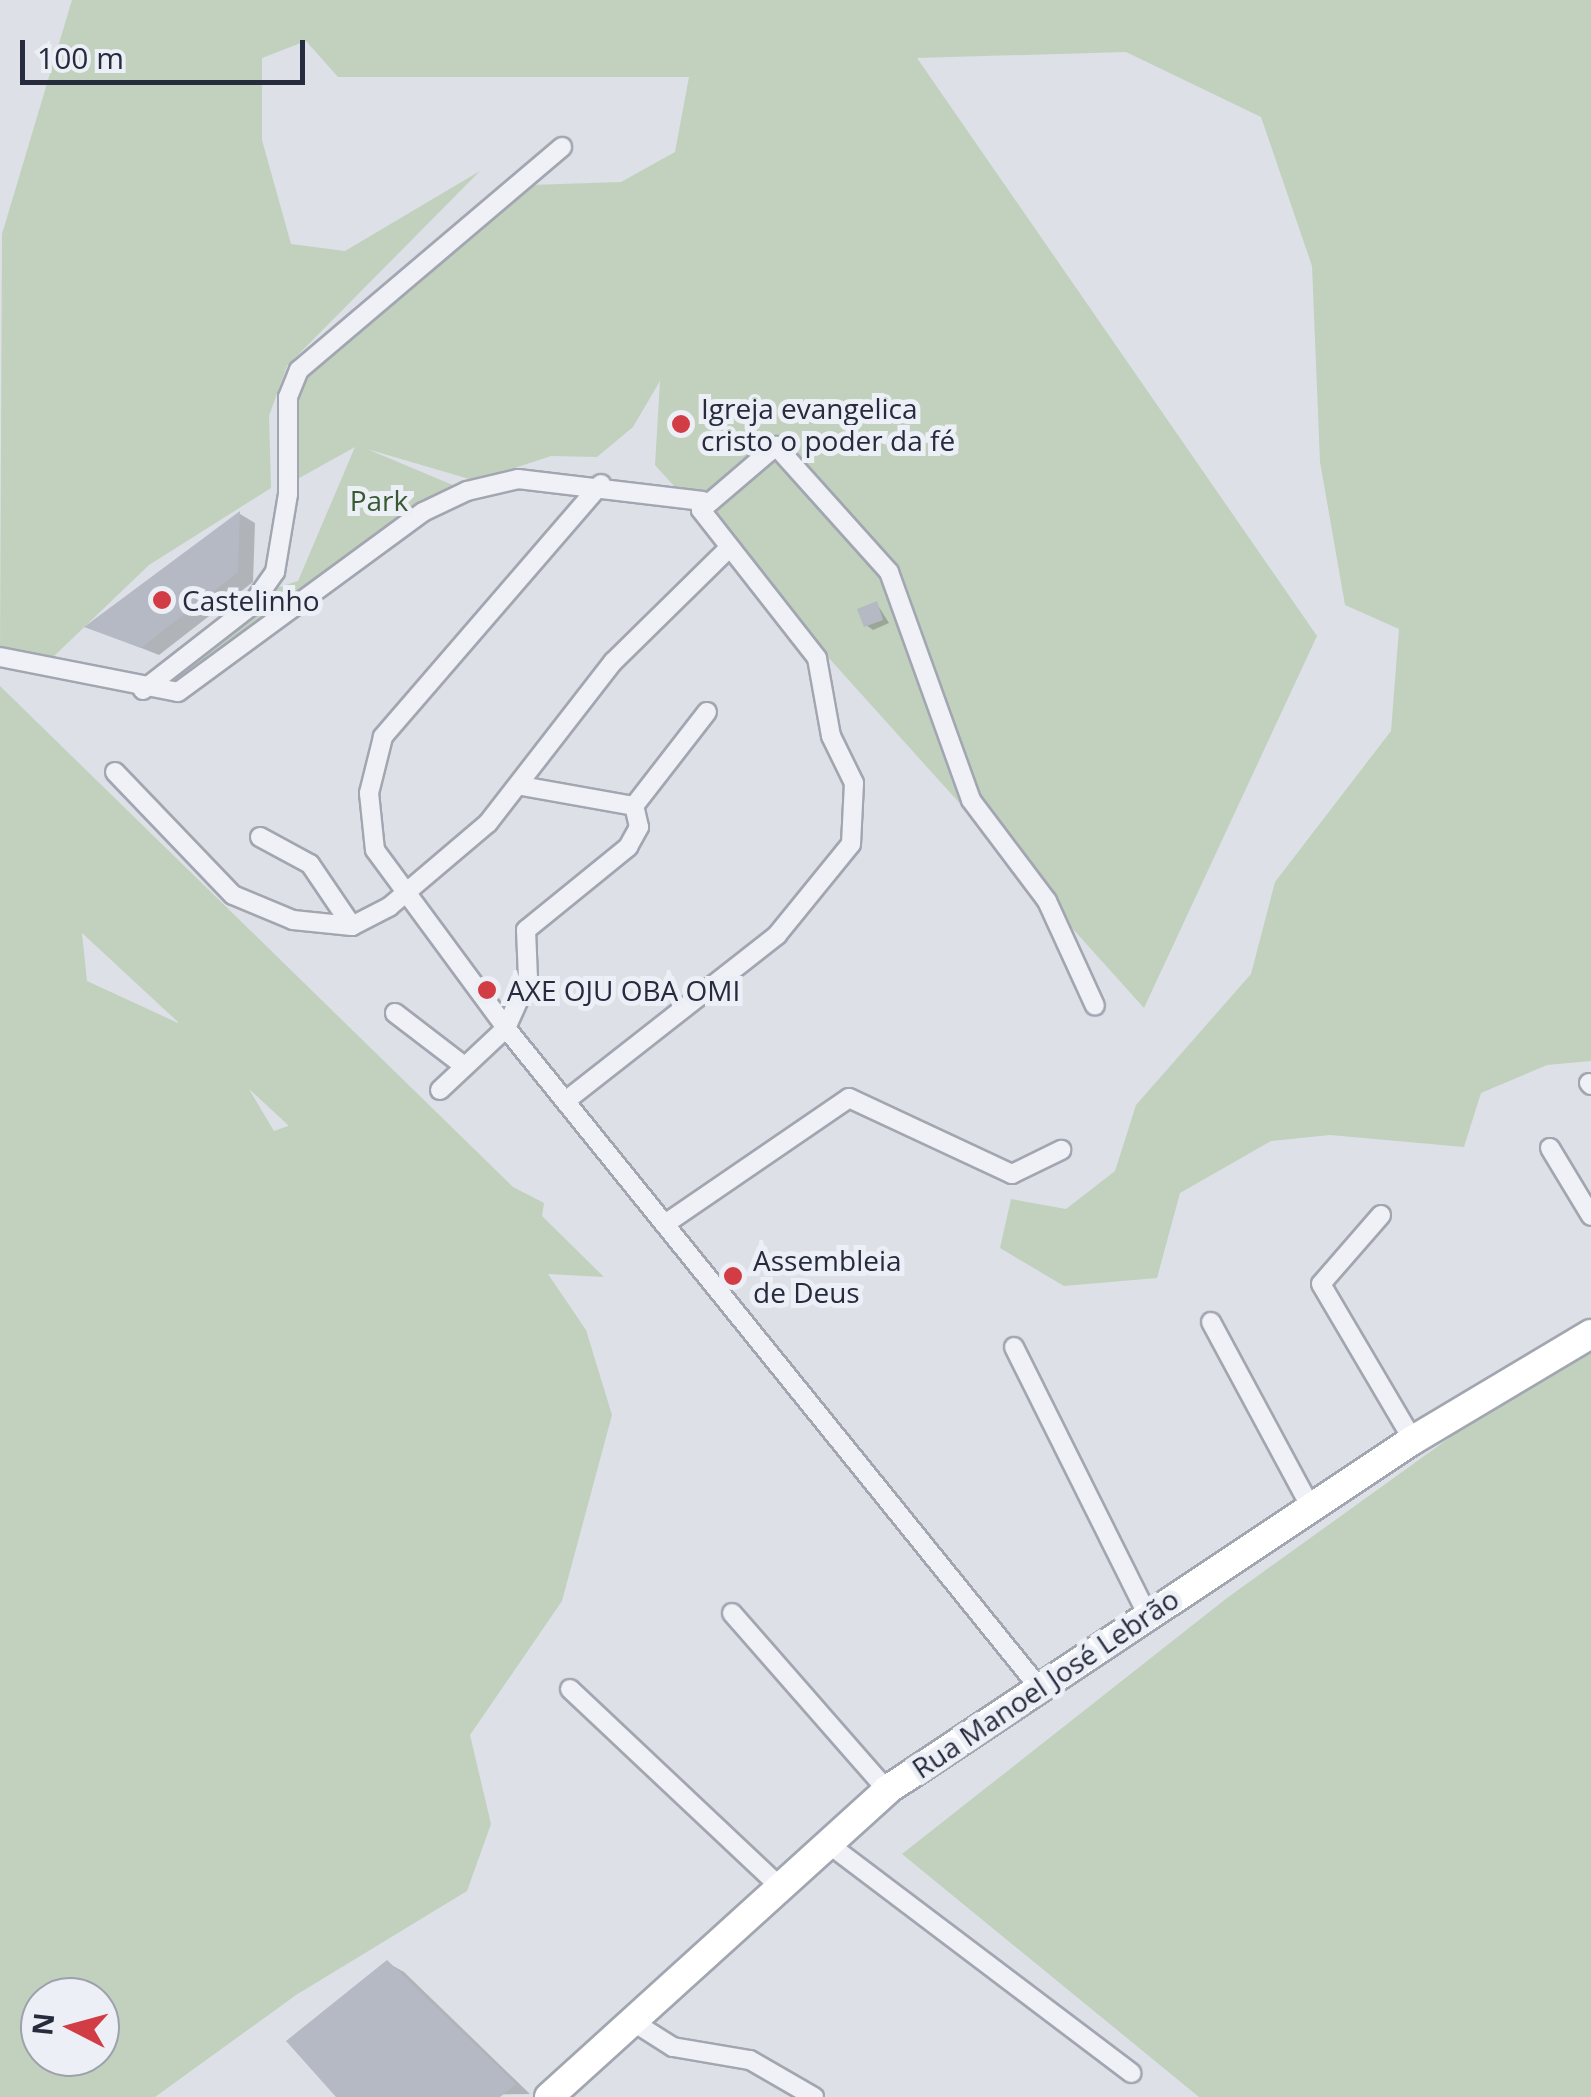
<!DOCTYPE html>
<html>
<head>
<meta charset="utf-8">
<style>
	body { margin:0 }
	#map { position:relative; width:1591px; height:2097px; overflow:hidden; background:#dde0e7; font-family:"Open Sans",sans-serif }
	div>[style] { position:absolute }
	.green>* { inset:0; background:#c1d1be }
	.shadow>* { inset:0; background:#0003 }
	.building>* { inset:0; background:#b4b9c4 }
	.roads { filter:drop-shadow(2px 0 #a2a6b1) drop-shadow(-2px 0 #a2a6b1) drop-shadow(0 2px #a2a6b1) drop-shadow(0 -2px #a2a6b1) }
	.minor>* { height:18px; margin:-9px; padding:0 9px; transform-origin:9px; border-radius:9px; background:#f0f1f6 }
	.primary>* { height:28px; margin:-14px; padding:0 14px; transform-origin:14px; border-radius:14px; background:#fff }
	.dots>* { width:28px; height:28px; translate:-50% -50%; box-sizing:border-box; border:5px solid #eceff5; border-radius:50% }
	span { translate:-50% -50%; white-space:nowrap; text-align:center; line-height:1.15; -webkit-text-stroke:10px #eceff5; paint-order:stroke }
	.poi-label { font-size:28px; color:#262c3e }
	.left { translate:0 -50%; text-align:left }
	.park-label { font-size:28px; color:#375a33 }
	.street-label { font-size:28px; color:#262c3e }
	.north { position:absolute; left:20px; top:1977px; width:100px; height:100px; box-sizing:border-box; background:#eceff5; border:2px solid #9da1ac; border-radius:50%; rotate:276deg; font-size:28px; font-weight:700; line-height:40px; text-align:center; color:#262c3e }
	.north::after { content:''; display:block; margin:auto; width:35px; height:45px; background:#d23d45; clip-path:polygon(50% 0,100% 100%,50% 72%,0 100%) }
	.scale { position:absolute; left:20px; top:40px; width:285px; height:45px; box-sizing:border-box; border:5px solid #262c3e; border-top:0; padding-left:12px; font-size:30px; line-height:35px; white-space:nowrap; color:#262c3e; -webkit-text-stroke:8px #eceff5; paint-order:stroke }
</style>
</head>
<body>
<div id="map">
	<div class="green">
		<i style="clip-path:polygon(72px 0,1591px 0,1591px 1061px,1547px 1065px,1481px 1093px,1464px 1147px,1330px 1135px,1271px 1141px,1180px 1193px,1157px 1278px,1064px 1286px,1000px 1248px,1011px 1199px,1066px 1209px,1115px 1171px,1136px 1105px,1251px 974px,1275px 882px,1391px 731px,1399px 629px,1345px 605px,1320px 462px,1312px 266px,1261px 117px,1126px 52px,917px 58px,1317px 636px,1144px 1008px,655px 465px,660px 381px,633px 427px,597px 457px,551px 456px,476px 481px,367px 449px,467px 491px,164px 692px,264px 592px,298px 581px,355px 447px,294px 481px,291px 421px,303px 380px,504px 186px,621px 182px,675px 152px,689px 77px,338px 77px,306px 41px,262px 58px,262px 140px,291px 244px,345px 251px,480px 171px,287px 366px,269px 416px,271px 488px,149px 565px,52px 658px,0 653px,2px 234px)"></i>
		<i style="clip-path:polygon(evenodd,0 686px,513px 1187px,544px 1203px,542px 1216px,604px 1277px,548px 1274px,586px 1330px,612px 1415px,562px 1601px,470px 1735px,491px 1824px,467px 1891px,296px 1995px,155px 2097px,0 2097px,0 686px,82px 933px,178px 1022px,178px 1023px,87px 981px,82px 933px,0 686px,249px 1089px,288px 1125px,288px 1126px,274px 1131px,249px 1089px,0 686px,40px 1997px,100px 1997px,100px 2057px,40px 2057px,40px 1997px)"></i>
		<i style="clip-path:polygon(1591px 1336px,1591px 2097px,1199px 2097px,902px 1854px,1227px 1598px)"></i>
	</div>
	<div class="shadow">
		<i style="clip-path:polygon(240px 514px,255px 523px,253px 582px,159px 655px,88px 627px)"></i>
		<i style="clip-path:polygon(877px 604px,889px 623px,873px 630px,866px 625px)"></i>
		<i style="clip-path:polygon(388px 1963px,404px 1972px,530px 2094px,339px 2097px)"></i>
	</div>
	<div class="building">
		<i style="clip-path:polygon(240px 511px,238px 572px,141px 648px,84px 627px)"></i>
		<i style="clip-path:polygon(877px 601px,883px 620px,864px 627px,857px 609px)"></i>
		<i style="clip-path:polygon(387px 1960px,516px 2084px,500px 2097px,336px 2097px,286px 2041px)"></i>
	</div>
	<div class="roads">
		<div class="minor">
			<i style="left:601px;top:484px;width:334px;rotate:130.8deg"></i>
			<i style="left:383px;top:737px;width:58px;rotate:104deg"></i>
			<i style="left:369px;top:793px;width:57px;rotate:84deg"></i>
			<i style="left:375px;top:850px;width:221px;rotate:53.6deg"></i>
			<i style="left:506px;top:1028px;width:845px;rotate:51.05deg"></i>
			<i style="left:0;top:657px;width:181px;rotate:11.1deg"></i>
			<i style="left:178px;top:692px;width:304px;rotate:-36.3deg"></i>
			<i style="left:423px;top:512px;width:49px;rotate:-25.5deg"></i>
			<i style="left:467px;top:491px;width:52px;rotate:-13.2deg"></i>
			<i style="left:518px;top:479px;width:186px;rotate:6.8deg"></i>
			<i style="left:143px;top:690px;width:137px;rotate:-37.9deg"></i>
			<i style="left:251px;top:606px;width:42px;rotate:-54.8deg"></i>
			<i style="left:275px;top:572px;width:79px;rotate:-80.5deg"></i>
			<i style="left:288px;top:494px;width:97px;rotate:-90deg"></i>
			<i style="left:288px;top:397px;width:29px;rotate:-68deg"></i>
			<i style="left:299px;top:370px;width:345px;rotate:-40.3deg"></i>
			<i style="left:115px;top:772px;width:170px;rotate:46.2deg"></i>
			<i style="left:233px;top:895px;width:65px;rotate:22.6deg"></i>
			<i style="left:293px;top:920px;width:59px;rotate:5.8deg"></i>
			<i style="left:352px;top:926px;width:42px;rotate:-27.2deg"></i>
			<i style="left:389px;top:907px;width:130px;rotate:-40.3deg"></i>
			<i style="left:488px;top:823px;width:204px;rotate:-52.2deg"></i>
			<i style="left:613px;top:662px;width:158px;rotate:-44.5deg"></i>
			<i style="left:634px;top:806px;width:119px;rotate:-52.2deg"></i>
			<i style="left:260px;top:837px;width:57px;rotate:28.4deg"></i>
			<i style="left:310px;top:864px;width:75px;rotate:55.9deg"></i>
			<i style="left:395px;top:1013px;width:87px;rotate:37.5deg"></i>
			<i style="left:1589px;top:1083px;width:3px;rotate:45deg"></i>
			<i style="left:440px;top:1090px;width:91px;rotate:-43.2deg"></i>
			<i style="left:506px;top:1028px;width:54px;rotate:-65.8deg"></i>
			<i style="left:528px;top:979px;width:49px;rotate:-92.3deg"></i>
			<i style="left:526px;top:930px;width:132px;rotate:-39.1deg"></i>
			<i style="left:628px;top:847px;width:23px;rotate:-61deg"></i>
			<i style="left:639px;top:827px;width:22px;rotate:-103deg"></i>
			<i style="left:634px;top:806px;width:114px;rotate:-169.9deg"></i>
			<i style="left:568px;top:1099px;width:266px;rotate:-38.1deg"></i>
			<i style="left:777px;top:935px;width:117px;rotate:-50.9deg"></i>
			<i style="left:851px;top:844px;width:61px;rotate:-87.2deg"></i>
			<i style="left:854px;top:783px;width:52px;rotate:-116.1deg"></i>
			<i style="left:831px;top:736px;width:79px;rotate:-100.2deg"></i>
			<i style="left:817px;top:658px;width:188px;rotate:-128.1deg"></i>
			<i style="left:701px;top:510px;width:99px;rotate:-40.5deg"></i>
			<i style="left:776px;top:446px;width:169px;rotate:48.1deg"></i>
			<i style="left:889px;top:572px;width:242px;rotate:70.2deg"></i>
			<i style="left:971px;top:800px;width:126px;rotate:53deg"></i>
			<i style="left:1047px;top:901px;width:115px;rotate:65.4deg"></i>
			<i style="left:1550px;top:1148px;width:79px;rotate:58.9deg"></i>
			<i style="left:1381px;top:1215px;width:91px;rotate:131deg"></i>
			<i style="left:1321px;top:1284px;width:181px;rotate:59.5deg"></i>
			<i style="left:665px;top:1224px;width:223px;rotate:-34.4deg"></i>
			<i style="left:849px;top:1098px;width:180px;rotate:25deg"></i>
			<i style="left:1012px;top:1174px;width:55px;rotate:-26.1deg"></i>
			<i style="left:1211px;top:1322px;width:211px;rotate:61.7deg"></i>
			<i style="left:1014px;top:1347px;width:298px;rotate:63.5deg"></i>
			<i style="left:732px;top:1613px;width:235px;rotate:48.8deg"></i>
			<i style="left:570px;top:1689px;width:287px;rotate:43.3deg"></i>
			<i style="left:826px;top:1842px;width:383px;rotate:37.1deg"></i>
			<i style="left:635px;top:2023px;width:45px;rotate:32.3deg"></i>
			<i style="left:673px;top:2047px;width:78px;rotate:9.6deg"></i>
			<i style="left:750px;top:2060px;width:74px;rotate:30deg"></i>
		</div>
		<div class="primary">
			<i style="left:549px;top:2097px;width:457px;rotate:-42.2deg"></i>
			<i style="left:887px;top:1790px;width:632px;rotate:-33.64deg"></i>
			<i style="left:1413px;top:1440px;width:207px;rotate:-30.8deg"></i>
		</div>
	</div>
	<div class="dots">
		<i style="left:681px;top:424px;background:#d23d45"></i>
		<i style="left:162px;top:600px;background:#d23d45"></i>
		<i style="left:487px;top:990px;background:#d23d45"></i>
		<i style="left:733px;top:1276px;background:#d23d45"></i>
	</div>
	<div class="poi-label">
		<span class="left" style="left:701px;top:424px">Igreja evangelica<br>cristo o poder da fé</span>
		<span class="left" style="left:182px;top:600px">Castelinho</span>
		<span class="left" style="left:507px;top:990px">AXE OJU OBA OMI</span>
		<span class="left" style="left:753px;top:1276px">Assembleia<br>de Deus</span>
	</div>
	<div class="park-label">
		<span style="left:379px;top:500px">Park</span>
	</div>
	<div class="street-label">
		<span style="left:1045px;top:1683px;rotate:-34deg">Rua Manoel José Lebrão</span>
	</div>
	<div class="north">N</div>
	<div class="scale">100 m</div>
</div>
</body>
</html>
